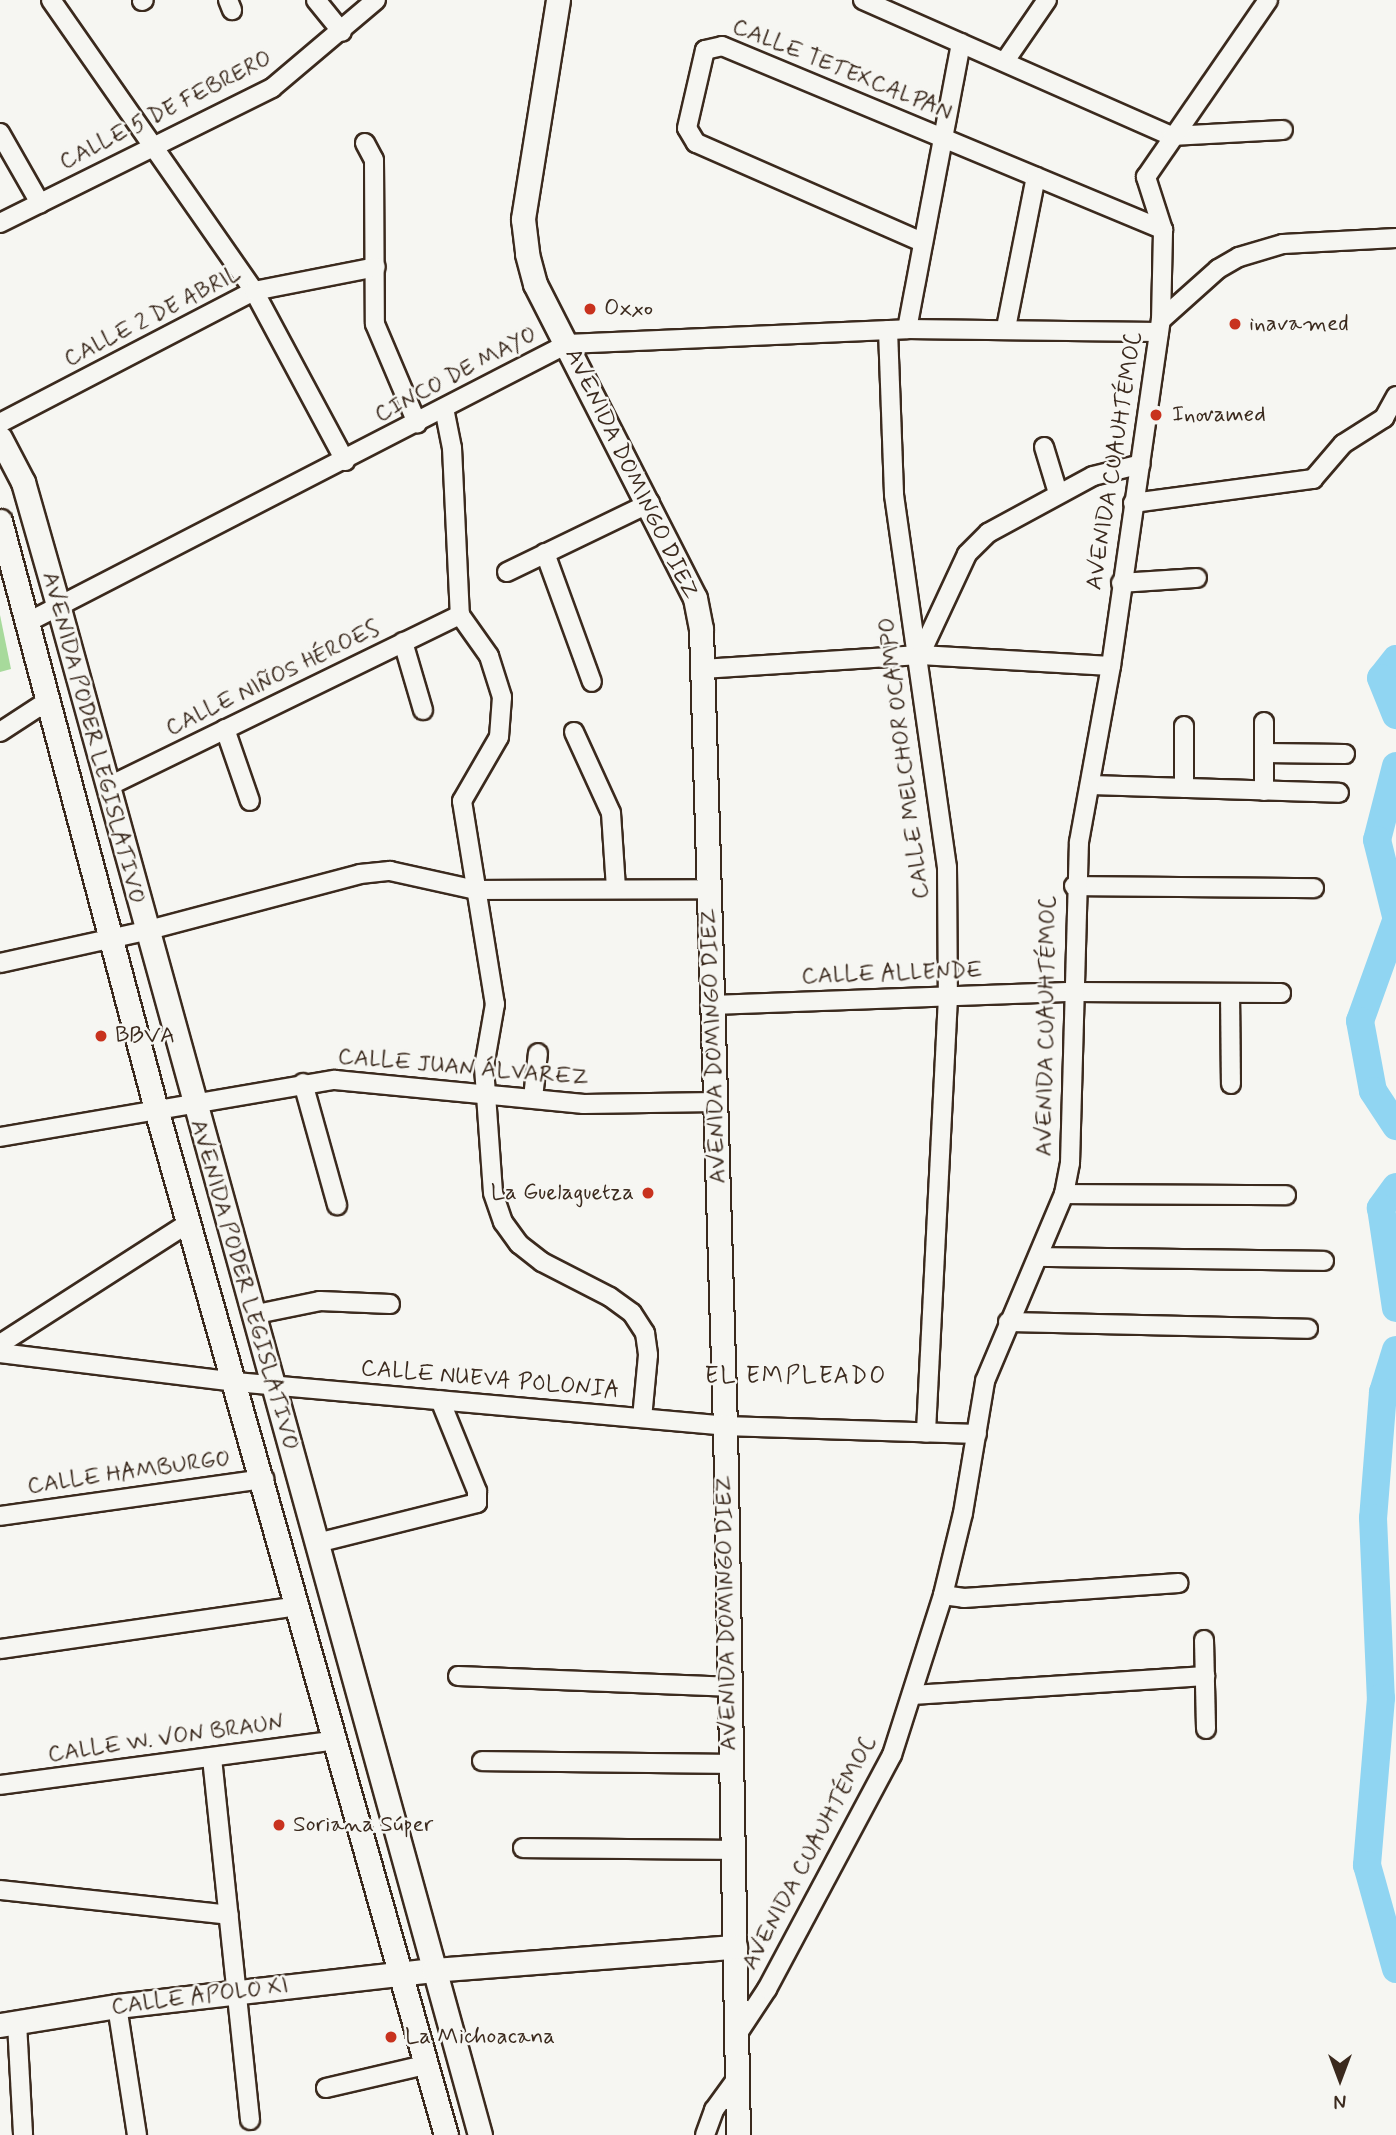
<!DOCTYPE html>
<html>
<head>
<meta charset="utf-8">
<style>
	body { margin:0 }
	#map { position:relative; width:1396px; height:2135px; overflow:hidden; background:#f6f6f2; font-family:Mynerve,sans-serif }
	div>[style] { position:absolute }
	.green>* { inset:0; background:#a7da9b }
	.river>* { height:28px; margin:-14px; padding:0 14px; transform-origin:14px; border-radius:14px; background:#90d5f2 }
	.roads { filter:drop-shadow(2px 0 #3b2a1e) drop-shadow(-2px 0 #3b2a1e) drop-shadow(0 2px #3b2a1e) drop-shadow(0 -2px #3b2a1e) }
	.street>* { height:18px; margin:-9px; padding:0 9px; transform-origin:9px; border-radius:9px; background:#f6f6f2 }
	.secondary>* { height:23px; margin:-11.5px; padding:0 11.5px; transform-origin:11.5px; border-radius:11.5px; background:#f6f6f2 }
	.dots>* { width:19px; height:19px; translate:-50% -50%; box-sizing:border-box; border:4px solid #f6f6f2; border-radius:50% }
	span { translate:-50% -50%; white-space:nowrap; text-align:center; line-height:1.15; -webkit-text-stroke:5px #f6f6f2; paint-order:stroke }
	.street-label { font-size:23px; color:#3b2a1e }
	.poi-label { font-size:23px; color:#3b2a1e }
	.left { translate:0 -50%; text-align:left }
	.right { translate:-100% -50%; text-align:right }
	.neighbourhood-label { font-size:24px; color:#3b2a1e; letter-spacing:2px }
	.north { position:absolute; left:1305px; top:2044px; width:70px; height:70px; -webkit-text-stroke:5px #f6f6f2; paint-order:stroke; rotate:180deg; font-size:19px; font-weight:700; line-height:28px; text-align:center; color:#3b2a1e }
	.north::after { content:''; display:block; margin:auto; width:24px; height:32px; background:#3b2a1e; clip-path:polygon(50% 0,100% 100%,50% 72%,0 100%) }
</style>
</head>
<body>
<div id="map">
	<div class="green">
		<i style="clip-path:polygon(0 615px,11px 669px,0 672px)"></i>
	</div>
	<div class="river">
		<i style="left:1396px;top:659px;width:24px;rotate:128deg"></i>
		<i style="left:1381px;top:678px;width:40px;rotate:68deg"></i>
		<i style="left:1396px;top:766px;width:76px;rotate:104.4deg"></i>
		<i style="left:1377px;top:840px;width:78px;rotate:76deg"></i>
		<i style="left:1396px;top:921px;width:106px;rotate:109.8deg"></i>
		<i style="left:1360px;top:1021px;width:71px;rotate:79.5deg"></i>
		<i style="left:1373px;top:1091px;width:42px;rotate:56.7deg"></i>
		<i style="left:1396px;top:1187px;width:26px;rotate:126deg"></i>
		<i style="left:1381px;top:1208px;width:101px;rotate:81.5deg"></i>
		<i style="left:1396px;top:1350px;width:44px;rotate:107.2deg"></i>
		<i style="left:1383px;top:1392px;width:126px;rotate:94.5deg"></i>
		<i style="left:1373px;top:1518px;width:180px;rotate:87.5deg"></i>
		<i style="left:1381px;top:1698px;width:168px;rotate:94.8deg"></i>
		<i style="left:1367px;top:1865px;width:108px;rotate:74.4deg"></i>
	</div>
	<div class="roads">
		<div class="street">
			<i style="left:51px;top:0;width:355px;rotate:55.1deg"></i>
			<i style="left:254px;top:291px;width:193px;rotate:61.8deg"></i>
			<i style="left:228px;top:0;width:11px;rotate:68deg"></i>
			<i style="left:316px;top:0;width:41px;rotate:50.9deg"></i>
			<i style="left:863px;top:0;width:337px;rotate:23.8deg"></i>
			<i style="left:1171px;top:136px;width:112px;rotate:-3.1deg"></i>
			<i style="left:142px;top:1px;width:2px;rotate:-27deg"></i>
			<i style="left:1005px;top:61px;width:74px;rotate:-55.5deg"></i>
			<i style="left:0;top:133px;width:81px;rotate:60.3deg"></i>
			<i style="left:365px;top:143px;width:19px;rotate:62deg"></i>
			<i style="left:374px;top:160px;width:164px;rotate:89.7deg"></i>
			<i style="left:375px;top:324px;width:108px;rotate:67deg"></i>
			<i style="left:0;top:223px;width:304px;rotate:-26.4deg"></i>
			<i style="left:272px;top:88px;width:136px;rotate:-40.2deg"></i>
			<i style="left:922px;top:242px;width:247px;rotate:-156.3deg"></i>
			<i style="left:696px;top:143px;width:17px;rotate:-121deg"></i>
			<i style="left:687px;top:128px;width:80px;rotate:-77deg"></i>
			<i style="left:705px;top:50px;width:17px;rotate:-13deg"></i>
			<i style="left:722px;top:46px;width:478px;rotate:22.6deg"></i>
			<i style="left:1161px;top:320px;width:76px;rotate:-41.8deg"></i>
			<i style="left:1218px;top:269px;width:24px;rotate:-30deg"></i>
			<i style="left:1239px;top:257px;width:46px;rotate:-16.5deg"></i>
			<i style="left:1283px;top:244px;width:113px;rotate:-3deg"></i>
			<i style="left:1006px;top:328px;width:154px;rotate:-78.8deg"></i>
			<i style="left:907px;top:329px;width:291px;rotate:-79.3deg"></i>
			<i style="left:888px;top:330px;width:165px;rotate:87.9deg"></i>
			<i style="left:894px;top:495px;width:376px;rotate:81.9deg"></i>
			<i style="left:947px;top:867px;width:130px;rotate:89.6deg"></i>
			<i style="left:948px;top:997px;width:436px;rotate:92.9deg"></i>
			<i style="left:444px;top:408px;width:41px;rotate:78.7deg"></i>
			<i style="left:452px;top:448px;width:167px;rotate:87.3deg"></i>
			<i style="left:460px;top:615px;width:50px;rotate:54.7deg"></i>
			<i style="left:489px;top:656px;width:43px;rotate:72.4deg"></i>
			<i style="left:502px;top:697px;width:40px;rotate:94.3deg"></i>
			<i style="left:499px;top:737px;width:74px;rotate:120deg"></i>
			<i style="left:462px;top:801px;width:206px;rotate:80.8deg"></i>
			<i style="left:495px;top:1004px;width:64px;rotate:99.9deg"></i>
			<i style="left:484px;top:1067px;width:126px;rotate:85.9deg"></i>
			<i style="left:493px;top:1193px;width:31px;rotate:71deg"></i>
			<i style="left:503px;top:1222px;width:27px;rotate:54deg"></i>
			<i style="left:519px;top:1244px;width:29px;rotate:38deg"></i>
			<i style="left:542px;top:1262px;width:76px;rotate:27.2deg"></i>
			<i style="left:610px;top:1297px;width:27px;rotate:36deg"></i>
			<i style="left:632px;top:1313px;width:24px;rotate:57deg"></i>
			<i style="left:645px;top:1333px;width:22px;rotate:82deg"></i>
			<i style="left:648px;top:1355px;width:63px;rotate:95.4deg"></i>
			<i style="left:0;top:423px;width:286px;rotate:-27.5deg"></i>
			<i style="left:254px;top:291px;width:124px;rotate:-11.1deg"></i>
			<i style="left:1044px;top:447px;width:48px;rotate:73.1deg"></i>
			<i style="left:1133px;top:503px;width:182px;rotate:-7.6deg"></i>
			<i style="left:1313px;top:479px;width:46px;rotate:-49.4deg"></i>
			<i style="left:1343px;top:444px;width:49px;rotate:-32.4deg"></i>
			<i style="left:1384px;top:418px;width:25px;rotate:-61deg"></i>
			<i style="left:545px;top:553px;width:137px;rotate:70deg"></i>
			<i style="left:507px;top:572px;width:159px;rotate:-25.8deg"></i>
			<i style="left:1121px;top:583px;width:76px;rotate:-3.8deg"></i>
			<i style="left:28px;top:622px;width:606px;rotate:-27.28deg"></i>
			<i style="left:567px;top:344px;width:340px;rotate:-2.5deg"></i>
			<i style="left:907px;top:329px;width:252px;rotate:0.7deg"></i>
			<i style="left:403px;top:642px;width:71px;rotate:73.6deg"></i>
			<i style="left:920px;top:655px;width:111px;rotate:-65deg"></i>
			<i style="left:967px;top:554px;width:30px;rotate:-45deg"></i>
			<i style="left:988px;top:533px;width:119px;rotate:-28.5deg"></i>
			<i style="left:1093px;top:476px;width:49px;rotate:-14deg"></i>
			<i style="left:702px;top:669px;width:218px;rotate:-3.7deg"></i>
			<i style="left:920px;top:655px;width:191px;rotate:3.3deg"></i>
			<i style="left:1264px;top:722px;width:69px;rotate:90deg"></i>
			<i style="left:225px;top:729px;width:76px;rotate:70.9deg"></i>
			<i style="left:0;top:732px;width:59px;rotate:-33.1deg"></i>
			<i style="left:574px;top:732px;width:89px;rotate:65.4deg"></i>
			<i style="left:611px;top:813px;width:76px;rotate:86.2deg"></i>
			<i style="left:1265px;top:753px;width:80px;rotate:0.7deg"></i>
			<i style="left:1091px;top:785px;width:248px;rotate:1.8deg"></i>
			<i style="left:107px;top:787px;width:393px;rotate:-26deg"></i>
			<i style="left:1184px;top:788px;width:62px;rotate:-90deg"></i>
			<i style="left:1074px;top:886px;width:240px;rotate:0.5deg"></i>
			<i style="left:0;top:963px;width:148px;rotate:-12.4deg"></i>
			<i style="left:145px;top:931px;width:222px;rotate:-14.8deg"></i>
			<i style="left:360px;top:874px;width:30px;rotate:-6deg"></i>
			<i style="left:390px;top:871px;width:88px;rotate:12.5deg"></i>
			<i style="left:476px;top:890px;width:233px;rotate:-0.2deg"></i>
			<i style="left:1230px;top:993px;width:91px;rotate:89.4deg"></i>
			<i style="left:712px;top:1005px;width:362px;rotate:-2.1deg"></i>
			<i style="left:1074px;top:992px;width:207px;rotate:0.3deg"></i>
			<i style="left:303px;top:1083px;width:127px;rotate:74.4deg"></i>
			<i style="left:533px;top:1098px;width:45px;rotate:-83.7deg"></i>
			<i style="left:0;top:1137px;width:340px;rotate:-9.7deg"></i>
			<i style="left:335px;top:1080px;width:250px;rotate:5.5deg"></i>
			<i style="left:584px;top:1104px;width:132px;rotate:-0.9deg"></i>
			<i style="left:1064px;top:1194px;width:222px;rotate:0.3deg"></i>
			<i style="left:1041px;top:1257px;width:283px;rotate:0.8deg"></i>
			<i style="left:252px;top:1315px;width:69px;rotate:-11.6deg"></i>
			<i style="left:320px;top:1301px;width:70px;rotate:2.5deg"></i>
			<i style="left:1008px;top:1322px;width:300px;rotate:1.3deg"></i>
			<i style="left:0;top:1344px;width:226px;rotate:-32.7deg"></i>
			<i style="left:0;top:1353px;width:238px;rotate:7deg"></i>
			<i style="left:236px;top:1382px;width:491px;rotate:5.1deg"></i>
			<i style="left:725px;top:1426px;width:252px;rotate:1.8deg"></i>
			<i style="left:0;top:1516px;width:267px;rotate:-8deg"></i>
			<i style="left:317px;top:1543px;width:165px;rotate:-14deg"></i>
			<i style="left:477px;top:1503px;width:12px;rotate:-90deg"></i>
			<i style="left:477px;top:1491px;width:98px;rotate:-112.1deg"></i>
			<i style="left:943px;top:1595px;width:21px;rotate:8deg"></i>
			<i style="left:964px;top:1598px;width:215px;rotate:-4deg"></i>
			<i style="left:1204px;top:1640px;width:89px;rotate:88.7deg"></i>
			<i style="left:0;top:1649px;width:302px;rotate:-8.2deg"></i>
			<i style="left:458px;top:1676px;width:270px;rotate:2.3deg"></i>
			<i style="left:912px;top:1695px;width:294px;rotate:-3.7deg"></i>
			<i style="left:212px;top:1758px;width:364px;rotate:84deg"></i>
			<i style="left:482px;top:1761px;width:246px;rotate:0.7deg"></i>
			<i style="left:0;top:1785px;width:340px;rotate:-7.6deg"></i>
			<i style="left:523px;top:1848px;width:210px;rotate:0.5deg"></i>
			<i style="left:0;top:1890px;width:230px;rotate:6.2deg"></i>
			<i style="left:117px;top:2006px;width:131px;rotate:81.2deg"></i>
			<i style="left:17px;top:2023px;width:112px;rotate:86.9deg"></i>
			<i style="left:738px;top:2033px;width:53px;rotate:-56.6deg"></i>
			<i style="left:767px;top:1989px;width:265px;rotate:-61.9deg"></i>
			<i style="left:892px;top:1755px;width:168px;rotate:-72.3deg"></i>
			<i style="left:943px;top:1595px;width:84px;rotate:-76.3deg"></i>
			<i style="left:963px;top:1513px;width:134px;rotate:-80.5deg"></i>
			<i style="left:985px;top:1381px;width:203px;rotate:-67.1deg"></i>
			<i style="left:1064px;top:1194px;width:32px;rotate:-79deg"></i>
			<i style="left:1070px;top:1163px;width:321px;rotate:-88.4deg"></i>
			<i style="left:1079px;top:842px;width:179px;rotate:-79.7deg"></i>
			<i style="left:1111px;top:666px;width:350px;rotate:-81.8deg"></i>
			<i style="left:1161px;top:320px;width:90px;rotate:-88.7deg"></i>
			<i style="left:1163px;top:230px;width:56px;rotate:-107.8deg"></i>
			<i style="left:1146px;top:177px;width:215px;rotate:-55.4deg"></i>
			<i style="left:326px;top:2088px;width:102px;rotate:-13.1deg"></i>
			<i style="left:705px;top:2135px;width:27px;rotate:-70deg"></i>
			<i style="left:714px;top:2110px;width:37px;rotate:-54deg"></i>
		</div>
		<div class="secondary">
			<i style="left:558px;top:0;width:222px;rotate:99.1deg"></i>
			<i style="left:523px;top:219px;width:35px;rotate:83deg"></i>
			<i style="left:527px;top:254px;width:31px;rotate:75deg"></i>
			<i style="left:535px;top:284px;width:352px;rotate:63deg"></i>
			<i style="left:695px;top:598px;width:32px;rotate:79deg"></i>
			<i style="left:701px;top:629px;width:797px;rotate:88.28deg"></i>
			<i style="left:725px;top:1426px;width:709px;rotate:88.95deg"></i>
			<i style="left:0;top:438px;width:50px;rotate:62.4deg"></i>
			<i style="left:23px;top:482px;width:128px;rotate:74.1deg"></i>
			<i style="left:58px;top:605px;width:1587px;rotate:74.58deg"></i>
			<i style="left:0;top:521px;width:608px;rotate:75.14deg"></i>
			<i style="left:156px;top:1109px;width:1066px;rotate:74.22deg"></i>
			<i style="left:0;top:2025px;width:119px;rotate:-9.2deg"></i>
			<i style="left:117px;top:2006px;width:318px;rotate:-6.5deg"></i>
			<i style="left:433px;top:1970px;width:303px;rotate:-4.4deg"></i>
		</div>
	</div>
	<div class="dots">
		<i style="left:590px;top:309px;background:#c8321e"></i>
		<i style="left:1235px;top:324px;background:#c8321e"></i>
		<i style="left:1156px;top:415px;background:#c8321e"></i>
		<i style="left:101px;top:1036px;background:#c8321e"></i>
		<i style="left:648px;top:1193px;background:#c8321e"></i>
		<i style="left:279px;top:1825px;background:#c8321e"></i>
		<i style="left:391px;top:2037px;background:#c8321e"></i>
	</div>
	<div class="street-label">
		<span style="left:842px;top:70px;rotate:22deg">CALLE TETEXCALPAN</span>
		<span style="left:166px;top:111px;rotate:-27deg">CALLE 5 DE FEBRERO</span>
		<span style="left:153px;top:317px;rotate:-27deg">CALLE 2 DE ABRIL</span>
		<span style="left:456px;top:375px;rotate:-28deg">CINCO DE MAYO</span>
		<span style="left:1115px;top:461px;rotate:-81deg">AVENIDA CUAUHTÉMOC</span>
		<span style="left:631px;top:474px;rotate:64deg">AVENIDA DOMINGO DIEZ</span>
		<span style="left:273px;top:679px;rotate:-26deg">CALLE NIÑOS HÉROES</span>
		<span style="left:93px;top:738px;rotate:75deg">AVENIDA PODER LEGISLATIVO</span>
		<span style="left:905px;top:758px;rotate:-97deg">CALLE MELCHOR OCAMPO</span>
		<span style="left:892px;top:974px;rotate:-2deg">CALLE ALLENDE</span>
		<span style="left:1047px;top:1026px;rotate:-89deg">AVENIDA CUAUHTÉMOC</span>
		<span style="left:714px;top:1046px;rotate:-92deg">AVENIDA DOMINGO DIEZ</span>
		<span style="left:463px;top:1068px;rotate:5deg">CALLE JUAN ÁLVAREZ</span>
		<span style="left:244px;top:1285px;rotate:74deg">AVENIDA PODER LEGISLATIVO</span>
		<span style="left:490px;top:1380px;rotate:5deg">CALLE NUEVA POLONIA</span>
		<span style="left:129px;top:1473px;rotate:-8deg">CALLE HAMBURGO</span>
		<span style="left:727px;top:1613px;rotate:-91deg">AVENIDA DOMINGO DIEZ</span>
		<span style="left:166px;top:1739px;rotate:-8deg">CALLE W. VON BRAUN</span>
		<span style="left:810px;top:1853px;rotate:-62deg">AVENIDA CUAUHTÉMOC</span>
		<span style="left:200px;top:1997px;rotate:-7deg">CALLE APOLO XI</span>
	</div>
	<div class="poi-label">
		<span class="left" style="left:604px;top:309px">Oxxo</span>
		<span class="left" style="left:1249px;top:324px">inavamed</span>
		<span class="left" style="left:1172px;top:415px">Inovamed</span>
		<span class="left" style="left:115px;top:1036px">BBVA</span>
		<span class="right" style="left:634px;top:1193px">La Guelaguetza</span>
		<span class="left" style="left:293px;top:1825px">Soriana Súper</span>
		<span class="left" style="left:405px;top:2037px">La Michoacana</span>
	</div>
	<div class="neighbourhood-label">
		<span style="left:796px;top:1377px">EL EMPLEADO</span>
	</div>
	<div class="north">N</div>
</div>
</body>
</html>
